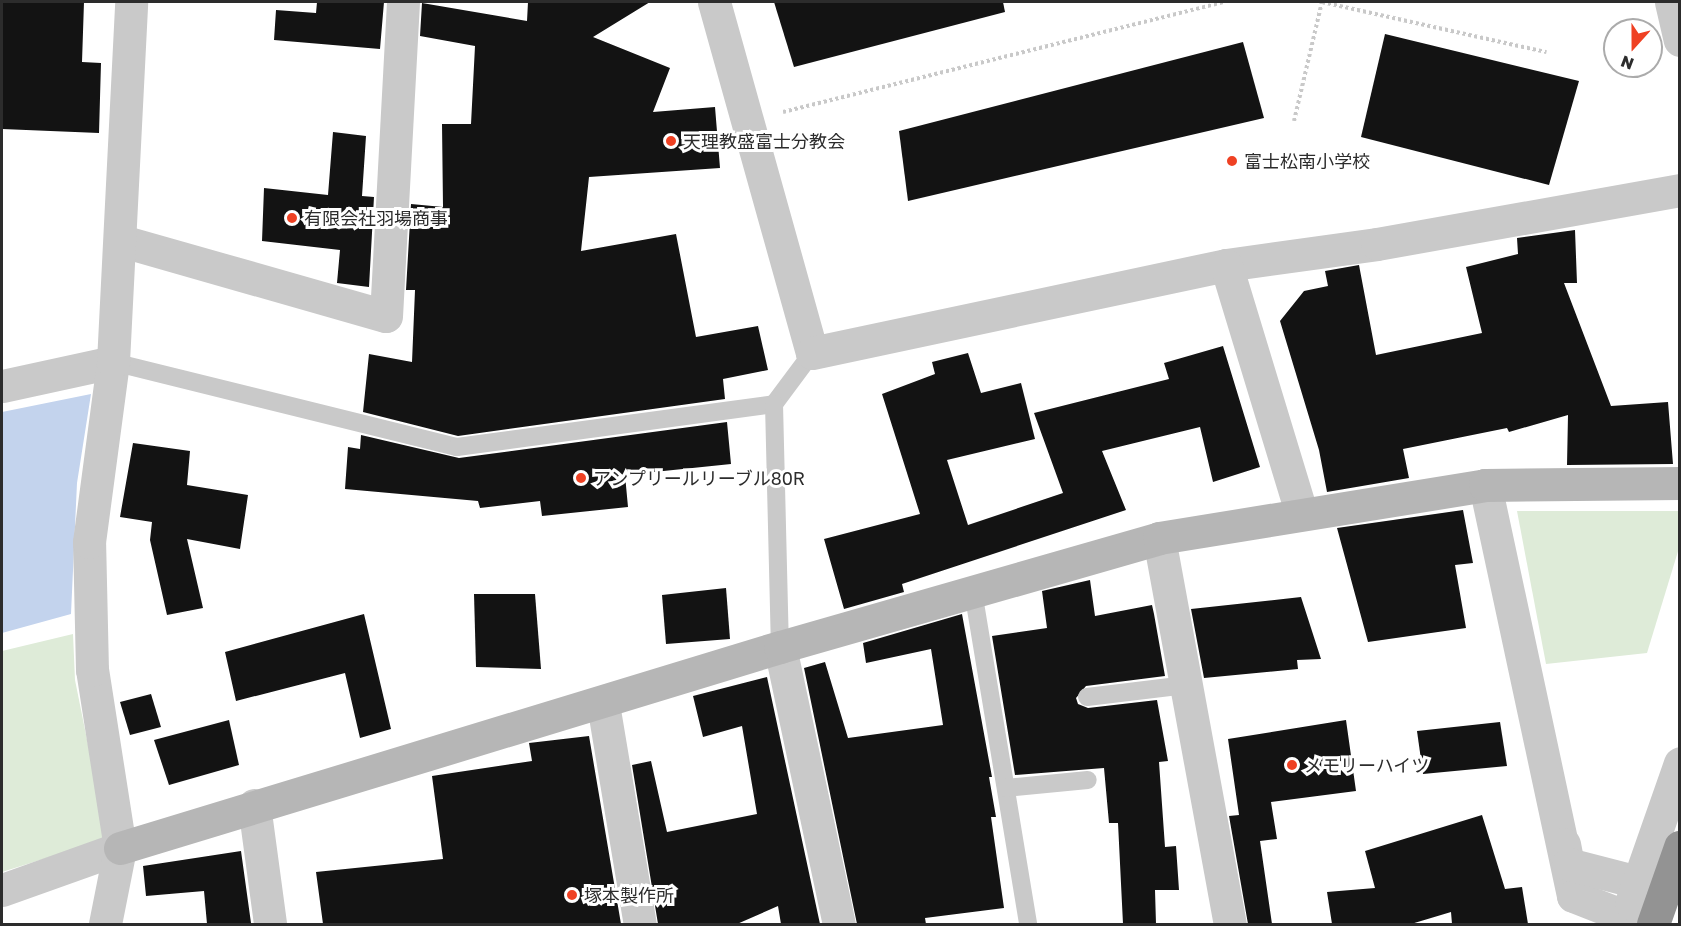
<!DOCTYPE html>
<html>
<head>
<meta charset="utf-8">
<style>
	body { margin:0 }
	#map { position:relative; width:1681px; height:926px; overflow:hidden; background:#fff; font-family:"Golos Text","Noto Sans JP",sans-serif }
	div>[style] { position:absolute }
	.green>* { inset:0; background:#deebd8 }
	.water>* { inset:0; background:#c3d3ed }
	.building>* { inset:0; background:#131313 }
	.path>* { height:4px; margin-top:-2px; transform-origin:0; background:repeating-linear-gradient(90deg,#c9c9c9 0 3px,transparent 0 6px) }
	.lane>* { height:18px; margin:-9px; padding:0 9px; transform-origin:9px; border-radius:9px; background:#c9c9c9 }
	.street>* { height:33px; margin:-16.5px; padding:0 16.5px; transform-origin:16.5px; border-radius:16.5px; background:#c9c9c9 }
	.secondary>* { height:33px; margin:-16.5px; padding:0 16.5px; transform-origin:16.5px; border-radius:16.5px; background:#b6b6b6 }
	.highway>* { height:33px; margin:-16.5px; padding:0 16.5px; transform-origin:16.5px; border-radius:16.5px; background:#939393 }
	.dots>* { width:16px; height:16px; translate:-50% -50%; box-sizing:border-box; border:3px solid #fff; border-radius:50% }
	span { translate:-50% -50%; white-space:nowrap; text-align:center; line-height:1.15; -webkit-text-stroke:6px #fff; paint-order:stroke }
	.poi-label { font-size:18px; color:#2c2c2c }
	.left { translate:0 -50%; text-align:left }
	.frame { position:absolute; inset:0; border:3px solid #2c2c2c; pointer-events:none }
	.north { position:absolute; left:1603px; top:18px; width:60px; height:60px; box-sizing:border-box; background:#fff; border:2px solid #ababab; border-radius:50%; rotate:201deg; font-size:16px; font-weight:700; line-height:24px; text-align:center; color:#2c2c2c }
	.north::after { content:''; display:block; margin:auto; width:21px; height:27px; background:#ef4123; clip-path:polygon(50% 0,100% 100%,50% 72%,0 100%) }
</style>
</head>
<body>
<div id="map">
	<div class="green">
		<i style="clip-path:polygon(1517px 511px,1679px 511px,1679px 548px,1647px 653px,1546px 664px)"></i>
		<i style="clip-path:polygon(73px 634px,75px 680px,107px 839px,2px 872px,2px 651px)"></i>
	</div>
	<div class="water">
		<i style="clip-path:polygon(91px 394px,77px 483px,71px 614px,2px 633px,2px 412px)"></i>
	</div>
	<div class="building">
		<i style="clip-path:polygon(2px 2px,84px 2px,82px 62px,101px 63px,99px 133px,2px 129px)"></i>
		<i style="clip-path:polygon(317px 2px,384px 2px,380px 49px,274px 40px,276px 10px,316px 13px)"></i>
		<i style="clip-path:polygon(528px 2px,650px 2px,593px 37px,670px 68px,653px 112px,715px 107px,720px 168px,589px 177px,581px 251px,676px 234px,696px 337px,758px 326px,768px 370px,723px 379px,725px 399px,458px 436px,363px 412px,369px 354px,412px 362px,415px 290px,406px 290px,411px 204px,443px 207px,442px 124px,471px 124px,475px 46px,420px 36px,422px 3px,527px 21px)"></i>
		<i style="clip-path:polygon(774px 2px,1003px 2px,1005px 12px,794px 67px)"></i>
		<i style="clip-path:polygon(1385px 34px,1579px 81px,1549px 185px,1361px 137px)"></i>
		<i style="clip-path:polygon(1243px 42px,1264px 118px,908px 201px,899px 131px)"></i>
		<i style="clip-path:polygon(333px 132px,366px 136px,362px 196px,374px 197px,369px 287px,337px 283px,340px 250px,262px 241px,264px 188px,328px 195px)"></i>
		<i style="clip-path:polygon(1575px 230px,1577px 283px,1564px 283px,1611px 406px,1668px 402px,1673px 464px,1567px 465px,1568px 415px,1509px 432px,1507px 428px,1403px 449px,1409px 478px,1327px 492px,1319px 450px,1280px 321px,1304px 291px,1328px 286px,1325px 271px,1359px 265px,1376px 355px,1482px 333px,1466px 267px,1518px 254px,1517px 238px)"></i>
		<i style="clip-path:polygon(1223px 346px,1260px 467px,1213px 482px,1200px 427px,1102px 451px,1126px 510px,902px 584px,904px 592px,844px 609px,824px 539px,920px 514px,882px 394px,935px 374px,932px 362px,968px 353px,981px 393px,1021px 383px,1035px 439px,947px 460px,968px 525px,1063px 493px,1034px 413px,1169px 379px,1164px 363px)"></i>
		<i style="clip-path:polygon(727px 422px,731px 464px,625px 475px,628px 507px,542px 516px,540px 501px,480px 508px,478px 501px,345px 489px,348px 447px,360px 449px,361px 435px,459px 458px)"></i>
		<i style="clip-path:polygon(133px 443px,190px 451px,187px 485px,248px 495px,240px 549px,187px 539px,203px 608px,167px 615px,150px 540px,152px 522px,120px 517px)"></i>
		<i style="clip-path:polygon(1463px 510px,1473px 563px,1455px 565px,1466px 628px,1368px 642px,1337px 528px)"></i>
		<i style="clip-path:polygon(1090px 580px,1095px 616px,1152px 605px,1154px 614px,1165px 676px,1086px 686px,1076px 698px,1078px 704px,1088px 708px,1157px 700px,1168px 761px,1159px 762px,1165px 847px,1176px 846px,1179px 890px,1155px 890px,1156px 924px,1123px 924px,1118px 823px,1109px 823px,1104px 768px,1015px 775px,992px 636px,1047px 628px,1042px 591px)"></i>
		<i style="clip-path:polygon(726px 588px,730px 639px,666px 644px,662px 595px)"></i>
		<i style="clip-path:polygon(474px 594px,535px 594px,541px 669px,476px 667px)"></i>
		<i style="clip-path:polygon(1301px 597px,1321px 659px,1297px 660px,1298px 669px,1204px 678px,1191px 609px)"></i>
		<i style="clip-path:polygon(364px 614px,391px 729px,360px 738px,345px 673px,236px 701px,225px 652px)"></i>
		<i style="clip-path:polygon(962px 614px,992px 777px,989px 777px,996px 817px,991px 817px,1004px 908px,925px 918px,926px 924px,857px 924px,804px 668px,825px 662px,848px 738px,943px 725px,931px 649px,866px 663px,863px 643px)"></i>
		<i style="clip-path:polygon(767px 677px,820px 924px,781px 924px,778px 906px,737px 924px,658px 924px,632px 765px,651px 761px,667px 832px,757px 814px,742px 726px,703px 737px,693px 696px)"></i>
		<i style="clip-path:polygon(151px 694px,161px 727px,130px 735px,120px 702px)"></i>
		<i style="clip-path:polygon(229px 720px,239px 765px,169px 785px,154px 740px)"></i>
		<i style="clip-path:polygon(1346px 720px,1356px 791px,1271px 802px,1277px 839px,1260px 841px,1272px 924px,1248px 924px,1229px 816px,1239px 815px,1228px 739px)"></i>
		<i style="clip-path:polygon(1500px 722px,1507px 766px,1423px 774px,1417px 731px)"></i>
		<i style="clip-path:polygon(589px 736px,621px 924px,323px 924px,316px 872px,443px 859px,432px 776px,532px 761px,529px 743px)"></i>
		<i style="clip-path:polygon(1482px 815px,1505px 889px,1522px 887px,1528px 924px,1452px 924px,1451px 912px,1411px 924px,1332px 924px,1327px 892px,1375px 888px,1365px 851px)"></i>
		<i style="clip-path:polygon(241px 851px,251px 923px,207px 924px,204px 891px,146px 896px,143px 866px)"></i>
	</div>
	<div class="path">
		<i style="left:1322px;top:2px;width:230px;rotate:12.6deg"></i>
		<i style="left:783px;top:112px;width:455px;rotate:-14deg"></i>
		<i style="left:1294px;top:121px;width:122px;rotate:-76.8deg"></i>
	</div>
	<div class="lane">
		<i style="left:113px;top:362px;width:354px;rotate:13.9deg"></i>
		<i style="left:457px;top:447px;width:320px;rotate:-7.7deg"></i>
		<i style="left:774px;top:404px;width:64px;rotate:-53.3deg"></i>
		<i style="left:774px;top:404px;width:243px;rotate:88.6deg"></i>
		<i style="left:973px;top:591px;width:338px;rotate:80.6deg"></i>
		<i style="left:1087px;top:697px;width:100px;rotate:-6.9deg"></i>
		<i style="left:1006px;top:788px;width:82px;rotate:-5.6deg"></i>
	</div>
	<div class="street">
		<i style="left:714px;top:2px;width:364px;rotate:74.4deg"></i>
		<i style="left:812px;top:353px;width:423px;rotate:-12deg"></i>
		<i style="left:1226px;top:265px;width:152px;rotate:-7.9deg"></i>
		<i style="left:1377px;top:244px;width:308px;rotate:-10.1deg"></i>
		<i style="left:1671px;top:2px;width:39px;rotate:77deg"></i>
		<i style="left:122px;top:241px;width:274px;rotate:15.9deg"></i>
		<i style="left:386px;top:316px;width:314px;rotate:-86.9deg"></i>
		<i style="left:1226px;top:265px;width:258px;rotate:73.1deg"></i>
		<i style="left:2px;top:386px;width:114px;rotate:-12.2deg"></i>
		<i style="left:1485px;top:485px;width:420px;rotate:77.9deg"></i>
		<i style="left:1573px;top:896px;width:58px;rotate:21.3deg"></i>
		<i style="left:1159px;top:538px;width:392px;rotate:79.6deg"></i>
		<i style="left:780px;top:647px;width:283px;rotate:78deg"></i>
		<i style="left:603px;top:704px;width:223px;rotate:80.5deg"></i>
		<i style="left:254px;top:805px;width:120px;rotate:82.3deg"></i>
		<i style="left:1564px;top:844px;width:20px;rotate:79deg"></i>
		<i style="left:1568px;top:864px;width:72px;rotate:14.4deg"></i>
		<i style="left:2px;top:890px;width:125px;rotate:-19.6deg"></i>
		<i style="left:1631px;top:903px;width:148px;rotate:-70.7deg"></i>
		<i style="left:105px;top:924px;width:77px;rotate:-78.8deg"></i>
		<i style="left:120px;top:848px;width:180px;rotate:-98.9deg"></i>
		<i style="left:92px;top:670px;width:128px;rotate:-91.3deg"></i>
		<i style="left:89px;top:542px;width:182px;rotate:-82.4deg"></i>
		<i style="left:113px;top:362px;width:360px;rotate:-87.1deg"></i>
	</div>
	<div class="secondary">
		<i style="left:120px;top:848px;width:690px;rotate:-16.94deg"></i>
		<i style="left:780px;top:647px;width:394px;rotate:-16deg"></i>
		<i style="left:1159px;top:538px;width:330px;rotate:-9.2deg"></i>
		<i style="left:1485px;top:485px;width:195px;rotate:-0.6deg"></i>
	</div>
	<div class="highway">
		<i style="left:1653px;top:924px;width:82px;rotate:-70.7deg"></i>
	</div>
	<div class="dots">
		<i style="left:671px;top:141px;background:#ef4123"></i>
		<i style="left:1232px;top:161px;background:#ef4123"></i>
		<i style="left:292px;top:218px;background:#ef4123"></i>
		<i style="left:581px;top:478px;background:#ef4123"></i>
		<i style="left:1292px;top:765px;background:#ef4123"></i>
		<i style="left:572px;top:895px;background:#ef4123"></i>
	</div>
	<div class="poi-label">
		<span class="left" style="left:683px;top:141px">天理教盛富士分教会</span>
		<span class="left" style="left:1244px;top:161px">富士松南小学校</span>
		<span class="left" style="left:304px;top:218px">有限会社羽場商事</span>
		<span class="left" style="left:593px;top:478px">アンプリールリーブル80R</span>
		<span class="left" style="left:1304px;top:765px">メモリーハイツ</span>
		<span class="left" style="left:584px;top:895px">塚本製作所</span>
	</div>
	<div class="frame"></div>
	<div class="north">N</div>
</div>
</body>
</html>
